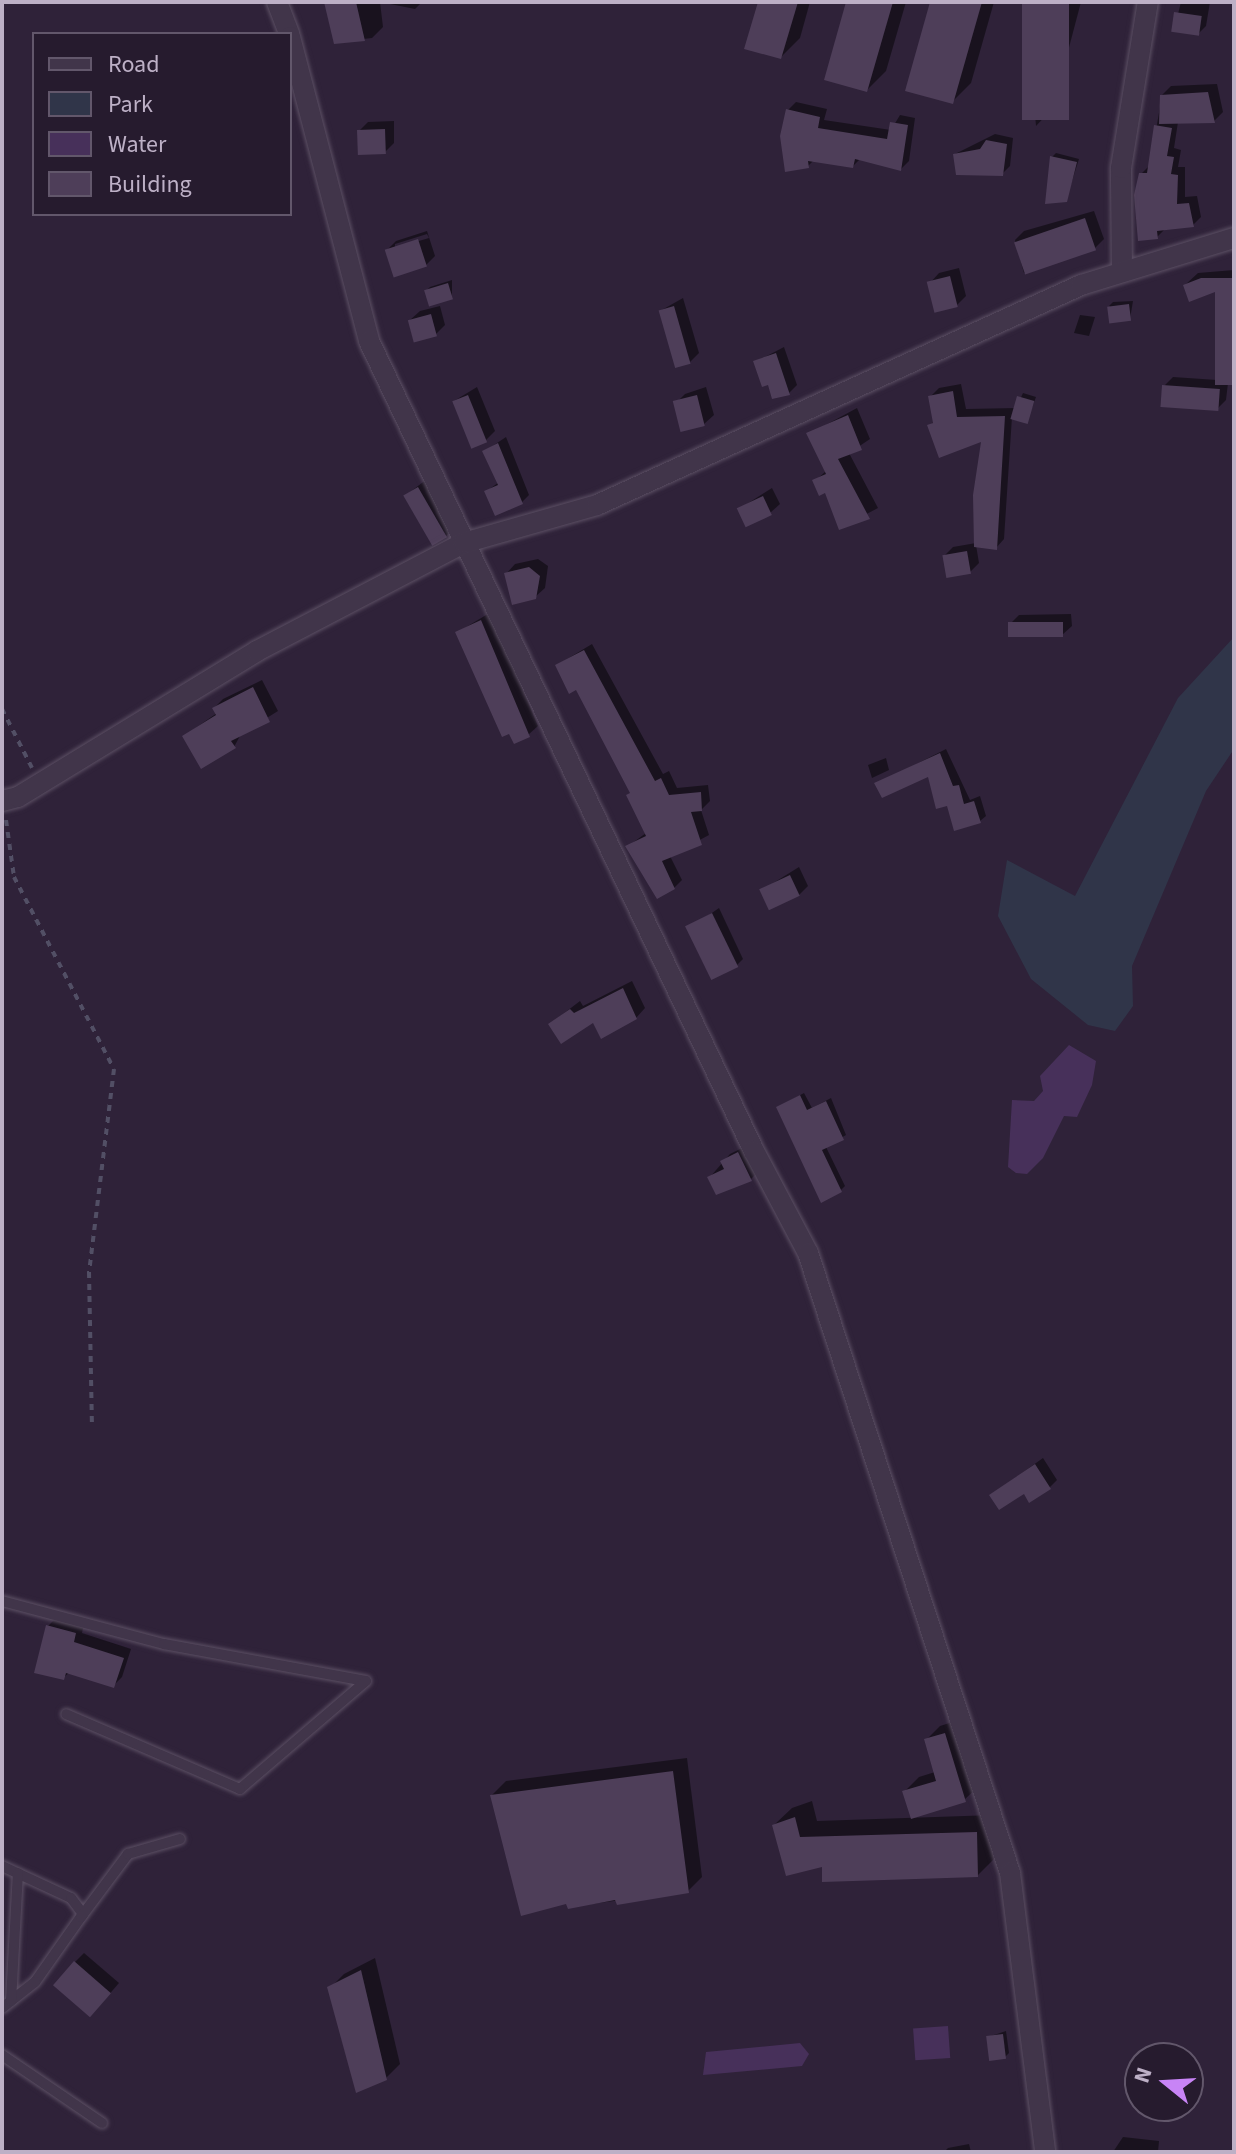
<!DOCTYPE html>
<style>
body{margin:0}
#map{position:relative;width:1236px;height:2154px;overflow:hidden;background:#2f2239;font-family:"Source Sans 3",sans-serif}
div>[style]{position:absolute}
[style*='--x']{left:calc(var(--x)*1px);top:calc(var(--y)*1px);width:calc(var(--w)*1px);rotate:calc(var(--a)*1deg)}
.green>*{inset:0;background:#303549}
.water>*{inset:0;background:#47305a;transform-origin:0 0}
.shadow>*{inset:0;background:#0007}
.building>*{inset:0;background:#4e3e59;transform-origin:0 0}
.path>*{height:4px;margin-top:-2px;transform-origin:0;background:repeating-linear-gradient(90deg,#524f65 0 6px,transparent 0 12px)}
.roads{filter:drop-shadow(0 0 2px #5c5064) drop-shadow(0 0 2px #5c5064)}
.lane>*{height:10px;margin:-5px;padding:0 5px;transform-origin:5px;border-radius:5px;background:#41354a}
.street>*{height:20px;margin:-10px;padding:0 10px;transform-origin:10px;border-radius:10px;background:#41354a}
span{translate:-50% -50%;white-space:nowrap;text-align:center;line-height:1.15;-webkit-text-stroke:8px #261b2e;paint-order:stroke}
.frame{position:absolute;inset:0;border:4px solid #bdb0c6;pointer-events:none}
.legend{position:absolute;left:32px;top:32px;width:260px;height:184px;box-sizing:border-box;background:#261b2e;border:2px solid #62576b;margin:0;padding:10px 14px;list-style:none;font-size:24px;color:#bdb0c6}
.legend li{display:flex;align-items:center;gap:16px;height:40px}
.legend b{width:40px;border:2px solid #62576b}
.north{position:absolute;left:1124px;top:2042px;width:80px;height:80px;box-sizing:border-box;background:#261b2e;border:2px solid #62576b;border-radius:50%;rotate:288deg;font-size:22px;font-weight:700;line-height:32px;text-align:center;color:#bdb0c6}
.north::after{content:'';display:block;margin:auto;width:28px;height:36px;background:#c884f6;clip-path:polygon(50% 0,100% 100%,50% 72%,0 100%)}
</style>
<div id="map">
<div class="green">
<div style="clip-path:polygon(1234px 637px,1234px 749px,1206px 791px,1132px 966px,1133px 1006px,1115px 1031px,1088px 1025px,1031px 979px,998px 916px,1007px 860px,1075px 896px,1178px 698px)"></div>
</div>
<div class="water">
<div style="clip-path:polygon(1069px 1045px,1096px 1061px,1092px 1085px,1077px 1117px,1064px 1116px,1043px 1158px,1027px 1174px,1016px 1173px,1008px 1167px,1012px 1100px,1034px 1101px,1043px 1091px,1040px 1076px)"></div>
<div style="left:948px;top:2026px;width:32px;height:35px;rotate:86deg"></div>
<div style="clip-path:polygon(800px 2043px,809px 2054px,802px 2066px,703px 2075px,706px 2052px)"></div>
</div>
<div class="shadow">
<div style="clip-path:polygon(327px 2px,422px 2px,415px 9px,380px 2px,383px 27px,372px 38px,336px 42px)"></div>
<div style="clip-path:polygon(760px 2px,810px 2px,800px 38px,781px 57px)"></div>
<div style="clip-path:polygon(848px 2px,906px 2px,886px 71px,867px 90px)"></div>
<div style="clip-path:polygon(932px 2px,994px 2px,971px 83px,952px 102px)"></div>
<div style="clip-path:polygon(1025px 2px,1081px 2px,1053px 108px,1036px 126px)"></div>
<div style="clip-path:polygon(1181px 2px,1210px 2px,1206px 26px,1198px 34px,1174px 30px)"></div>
<div style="clip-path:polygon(1217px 84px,1223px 112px,1214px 121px,1178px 122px,1174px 148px,1181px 150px,1178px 167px,1185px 167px,1185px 197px,1197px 196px,1201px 217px,1193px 225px,1166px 228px,1157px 237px,1141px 174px,1150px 165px,1162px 95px,1171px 86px)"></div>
<div style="clip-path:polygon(796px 102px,827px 109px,824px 120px,891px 130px,900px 115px,915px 118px,909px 161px,901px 169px,860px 159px,853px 166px,814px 160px,808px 166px,788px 110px)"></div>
<div style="clip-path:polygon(394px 121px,394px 143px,385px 152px,359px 131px,368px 122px)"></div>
<div style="clip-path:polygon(995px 134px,1013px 138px,1010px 166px,1002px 174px,955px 154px)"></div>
<div style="clip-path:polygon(1056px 153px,1079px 159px,1066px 200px,1052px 157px)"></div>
<div style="clip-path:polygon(1094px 211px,1104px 239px,1095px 248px,1024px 273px,1015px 240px,1024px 231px)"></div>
<div style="clip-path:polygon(evenodd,427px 231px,435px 256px,426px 265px,387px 250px,396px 241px,427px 231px,427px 234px,429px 238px,395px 248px,395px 244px,427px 234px)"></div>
<div style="clip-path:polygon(959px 268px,966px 296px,957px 305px,930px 283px,939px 273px)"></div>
<div style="clip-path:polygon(1234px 270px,1234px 383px,1228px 383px,1226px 400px,1217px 409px,1164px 386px,1173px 377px,1217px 380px,1217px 290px,1185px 285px,1198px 273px)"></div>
<div style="clip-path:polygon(452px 280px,452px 298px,426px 291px,430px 287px)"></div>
<div style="clip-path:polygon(683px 298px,699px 353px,690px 362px,660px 311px)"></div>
<div style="clip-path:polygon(1133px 301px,1130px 319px,1109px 306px,1113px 302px)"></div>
<div style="clip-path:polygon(440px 306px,445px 325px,436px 334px,410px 320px,420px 311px)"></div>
<div style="clip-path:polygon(1080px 315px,1095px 317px,1089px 336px,1074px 333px)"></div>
<div style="clip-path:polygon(784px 347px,797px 385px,789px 393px,755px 362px)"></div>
<div style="clip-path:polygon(961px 384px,966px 409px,1016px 408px,1023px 393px,1036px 397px,1027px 421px,1012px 417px,1004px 539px,996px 548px,976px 545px,979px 563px,970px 572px,944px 556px,953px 547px,976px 543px,984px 439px,930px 426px,935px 420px,931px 396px,939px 388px)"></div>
<div style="clip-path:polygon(477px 387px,495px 431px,486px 440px,454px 401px)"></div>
<div style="clip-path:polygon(706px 387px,714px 415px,704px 424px,676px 403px,685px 394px)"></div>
<div style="clip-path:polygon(857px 408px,870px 439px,849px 453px,878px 508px,840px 528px,826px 490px,815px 481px,826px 471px,809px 434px)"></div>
<div style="clip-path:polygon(506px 437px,529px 495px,522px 502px,487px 491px,499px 482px,485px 451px)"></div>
<div style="clip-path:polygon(427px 479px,455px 527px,446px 536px,405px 496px)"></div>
<div style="clip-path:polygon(772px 488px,780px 504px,770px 513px,739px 509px)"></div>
<div style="clip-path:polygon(538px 559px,548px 566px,545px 588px,535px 597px,506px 574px,515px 564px)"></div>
<div style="clip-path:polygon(491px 612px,538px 726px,528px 735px,458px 632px)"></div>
<div style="clip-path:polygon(1071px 614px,1072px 626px,1062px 635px,1010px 624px,1019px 615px)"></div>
<div style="clip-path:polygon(592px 644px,663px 774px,669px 771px,677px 788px,708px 785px,710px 801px,701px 810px,709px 835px,670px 856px,682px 880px,674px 888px,627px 847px,646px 833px,632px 792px,577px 687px,557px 665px)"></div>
<div style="clip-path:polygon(262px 680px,278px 711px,241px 734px,234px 747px,184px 736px,217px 713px,214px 708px,223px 699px)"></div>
<div style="clip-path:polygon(946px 749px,970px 800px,980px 796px,986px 816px,980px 821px,948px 804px,929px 774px,877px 784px)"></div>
<div style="clip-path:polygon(886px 758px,889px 770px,872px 778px,868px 765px)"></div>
<div style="clip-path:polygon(799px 867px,808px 886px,799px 895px,762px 890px)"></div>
<div style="clip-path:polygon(719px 908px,743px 959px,737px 965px,689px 929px)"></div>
<div style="clip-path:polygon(632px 981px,645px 1008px,636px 1018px,550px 1024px,580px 1001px,583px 1006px)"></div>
<div style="clip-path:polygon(804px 1093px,812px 1108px,831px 1098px,846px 1135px,826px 1147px,845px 1186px,841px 1190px,778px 1107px)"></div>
<div style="clip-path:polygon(746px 1146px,758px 1172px,751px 1179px,710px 1177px,730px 1154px)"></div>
<div style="clip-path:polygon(1043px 1458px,1057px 1480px,1050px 1487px,1030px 1500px,1024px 1492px,991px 1495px)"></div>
<div style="clip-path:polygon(57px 1617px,84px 1624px,82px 1633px,131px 1649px,122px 1677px,113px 1686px,70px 1672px,63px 1678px,48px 1626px)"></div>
<div style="clip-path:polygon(959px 1720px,979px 1786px,964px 1800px,905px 1791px,919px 1777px,935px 1772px,926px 1740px,940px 1726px)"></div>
<div style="clip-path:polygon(687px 1758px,702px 1877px,688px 1891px,569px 1907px,492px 1795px,506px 1781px)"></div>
<div style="clip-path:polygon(812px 1801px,817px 1821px,994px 1815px,995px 1858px,978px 1875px,823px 1865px,774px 1825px,792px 1808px)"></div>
<div style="clip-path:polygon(84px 1953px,119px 1983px,100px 2005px,75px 1962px)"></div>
<div style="clip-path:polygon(375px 1958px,400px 2064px,386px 2078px,330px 1988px,344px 1974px)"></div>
<div style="clip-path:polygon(1006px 2031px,1009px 2053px,1005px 2057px,988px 2037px)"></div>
<div style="clip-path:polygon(1123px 2137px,1159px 2141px,1158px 2152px,1113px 2152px)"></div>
<div style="clip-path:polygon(969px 2144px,971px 2152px,944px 2152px,948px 2148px)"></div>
</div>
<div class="building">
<div style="clip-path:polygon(324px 2px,356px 2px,365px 41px,334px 44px)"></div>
<div style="clip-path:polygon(758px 2px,798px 2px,781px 59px,744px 49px)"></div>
<div style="clip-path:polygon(846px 2px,893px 2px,867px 92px,824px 80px)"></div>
<div style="clip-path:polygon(930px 2px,982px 2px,953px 104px,905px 91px)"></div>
<div style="left:1022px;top:2px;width:47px;height:118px"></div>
<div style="left:1174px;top:12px;width:28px;height:20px;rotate:8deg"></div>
<div style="clip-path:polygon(1208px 92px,1215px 123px,1159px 124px,1160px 95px)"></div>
<div style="clip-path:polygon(786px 109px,820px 117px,818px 128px,887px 139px,890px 122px,908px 125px,901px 171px,855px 159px,853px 168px,808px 161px,809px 168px,785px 172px,780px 136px)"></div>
<div style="clip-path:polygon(1154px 125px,1172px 128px,1167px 156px,1174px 157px,1171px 174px,1178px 175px,1177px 204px,1189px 203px,1194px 227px,1157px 231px,1158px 239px,1138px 241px,1134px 195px,1139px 173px,1147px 173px)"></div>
<div style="left:385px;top:129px;width:25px;height:28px;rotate:88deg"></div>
<div style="clip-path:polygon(986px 140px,1007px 144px,1003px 176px,956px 175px,953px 154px,980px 149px)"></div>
<div style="clip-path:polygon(1050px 156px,1077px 162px,1067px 202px,1045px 204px)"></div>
<div style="left:1085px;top:218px;width:34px;height:75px;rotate:71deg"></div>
<div style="left:418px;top:239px;width:29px;height:35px;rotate:72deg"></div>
<div style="left:950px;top:276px;width:32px;height:24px;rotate:76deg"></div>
<div style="clip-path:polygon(1201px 278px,1234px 278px,1234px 385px,1215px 385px,1215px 292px,1189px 302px,1183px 285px)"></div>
<div style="left:448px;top:283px;width:17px;height:25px;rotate:73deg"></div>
<div style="left:1129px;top:304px;width:17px;height:22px;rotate:83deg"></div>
<div style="left:674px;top:306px;width:60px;height:16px;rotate:74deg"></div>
<div style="left:431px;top:314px;width:23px;height:24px;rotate:75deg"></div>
<div style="clip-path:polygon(776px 353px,790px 395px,772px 399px,768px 385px,762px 387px,753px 361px)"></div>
<div style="left:1162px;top:385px;width:58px;height:22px;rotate:4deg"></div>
<div style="clip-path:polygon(953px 391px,957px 417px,1005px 416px,997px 550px,974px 547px,973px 495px,981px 442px,939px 458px,927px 425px,933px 423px,928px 396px)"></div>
<div style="left:468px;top:395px;width:51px;height:17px;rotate:68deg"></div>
<div style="left:697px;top:395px;width:32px;height:25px;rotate:76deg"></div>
<div style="left:1017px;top:396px;width:18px;height:24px;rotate:16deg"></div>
<div style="clip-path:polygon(848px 415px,862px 450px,838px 459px,870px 519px,839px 530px,825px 493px,819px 496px,812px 480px,826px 474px,806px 433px)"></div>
<div style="clip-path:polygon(498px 443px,523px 504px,495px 516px,484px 491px,498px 485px,482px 451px)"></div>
<div style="left:418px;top:487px;width:58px;height:17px;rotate:60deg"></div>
<div style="left:763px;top:496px;width:21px;height:29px;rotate:65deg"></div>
<div style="left:967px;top:551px;width:23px;height:25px;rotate:80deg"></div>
<div style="clip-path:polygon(529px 567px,540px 576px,536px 599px,512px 605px,504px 573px)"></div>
<div style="clip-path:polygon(481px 620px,530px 737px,514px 744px,509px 734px,502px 737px,455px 632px)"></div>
<div style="left:1063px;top:622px;width:15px;height:55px;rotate:90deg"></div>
<div style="clip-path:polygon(584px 650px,655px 781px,661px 778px,669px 795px,701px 792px,702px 811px,691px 812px,702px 845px,662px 861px,675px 889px,657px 899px,625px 846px,646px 836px,626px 795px,630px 793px,576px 690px,569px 694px,555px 665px)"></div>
<div style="clip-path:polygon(253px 687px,270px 722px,231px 741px,236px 748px,201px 769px,182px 736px,216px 715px,212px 708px)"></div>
<div style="clip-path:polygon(940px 753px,953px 786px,959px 785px,964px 804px,974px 801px,981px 823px,954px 831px,947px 806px,936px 809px,928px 777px,882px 798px,874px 783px)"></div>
<div style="left:790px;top:875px;width:23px;height:34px;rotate:65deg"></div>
<div style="left:712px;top:913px;width:60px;height:30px;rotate:64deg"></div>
<div style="clip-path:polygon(623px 988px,637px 1019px,601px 1039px,593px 1023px,561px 1044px,548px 1024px,570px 1009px,574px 1013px)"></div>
<div style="clip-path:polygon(800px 1095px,807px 1110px,826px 1101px,844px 1140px,822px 1150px,842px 1192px,821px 1203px,776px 1107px)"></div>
<div style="clip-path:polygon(738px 1152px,752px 1181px,716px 1195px,707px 1177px,724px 1169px,720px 1161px)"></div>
<div style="clip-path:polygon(1035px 1464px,1051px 1489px,1029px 1503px,1024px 1494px,999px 1510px,989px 1495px)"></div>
<div style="clip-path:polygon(46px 1625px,76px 1633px,74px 1642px,124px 1658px,114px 1688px,66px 1673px,64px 1680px,34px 1673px)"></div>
<div style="clip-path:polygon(945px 1733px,966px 1802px,911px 1819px,902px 1791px,936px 1781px,924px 1739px)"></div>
<div style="clip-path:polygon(673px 1771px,689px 1893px,617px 1905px,615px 1900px,568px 1909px,566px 1904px,521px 1916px,490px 1795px)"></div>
<div style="clip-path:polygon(795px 1817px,800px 1837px,977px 1832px,978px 1877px,822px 1882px,822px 1867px,786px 1876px,772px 1825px)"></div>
<div style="left:74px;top:1961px;width:49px;height:32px;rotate:41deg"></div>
<div style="clip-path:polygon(361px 1970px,387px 2080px,356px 2093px,327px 1987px)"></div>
<div style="left:1003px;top:2034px;width:25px;height:17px;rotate:83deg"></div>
</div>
<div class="path">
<div style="--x:2;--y:709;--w:66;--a:63"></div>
<div style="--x:6;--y:820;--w:58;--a:82"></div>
<div style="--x:14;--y:877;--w:216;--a:62.5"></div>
<div style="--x:114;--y:1069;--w:205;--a:97"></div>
<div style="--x:89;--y:1272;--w:151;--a:88.9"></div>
</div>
<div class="roads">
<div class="lane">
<div style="--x:2;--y:1601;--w:168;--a:14.9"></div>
<div style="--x:164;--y:1644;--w:205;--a:10.4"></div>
<div style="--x:366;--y:1681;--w:166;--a:139.4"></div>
<div style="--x:240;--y:1789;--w:189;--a:-156.7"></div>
<div style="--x:2;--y:1866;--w:76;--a:24.9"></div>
<div style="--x:71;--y:1898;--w:20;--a:53"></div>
<div style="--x:83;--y:1914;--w:83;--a:125.2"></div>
<div style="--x:35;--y:1982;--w:42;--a:141.8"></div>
<div style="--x:81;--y:1917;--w:79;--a:-53.3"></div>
<div style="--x:128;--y:1854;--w:54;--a:-16.1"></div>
<div style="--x:11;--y:2001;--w:128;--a:-86.9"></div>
<div style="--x:2;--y:2055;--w:121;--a:34.2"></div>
</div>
<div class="street">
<div style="--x:277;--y:2;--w:34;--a:69"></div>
<div style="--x:290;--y:37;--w:314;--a:75.4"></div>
<div style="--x:369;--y:341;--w:897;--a:64.58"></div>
<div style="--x:754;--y:1151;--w:115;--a:62.1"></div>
<div style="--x:808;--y:1253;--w:652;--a:71.95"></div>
<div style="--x:1010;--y:1873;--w:281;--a:82.8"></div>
<div style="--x:1122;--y:272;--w:104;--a:-90.6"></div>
<div style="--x:1121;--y:168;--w:168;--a:-80.8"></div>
<div style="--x:2;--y:801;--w:16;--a:-14"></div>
<div style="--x:18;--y:797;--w:280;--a:-31.4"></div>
<div style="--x:257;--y:651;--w:233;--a:-27.6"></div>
<div style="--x:464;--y:543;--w:138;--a:-15.9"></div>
<div style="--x:597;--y:505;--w:532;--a:-24.44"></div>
<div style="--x:1081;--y:285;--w:160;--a:-17.1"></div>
</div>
</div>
<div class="frame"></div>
<ul class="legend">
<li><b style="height:10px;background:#41354a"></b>Road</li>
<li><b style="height:22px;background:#303549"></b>Park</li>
<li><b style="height:22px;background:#47305a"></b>Water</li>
<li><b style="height:22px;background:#4e3e59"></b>Building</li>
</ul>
<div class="north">N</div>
</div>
